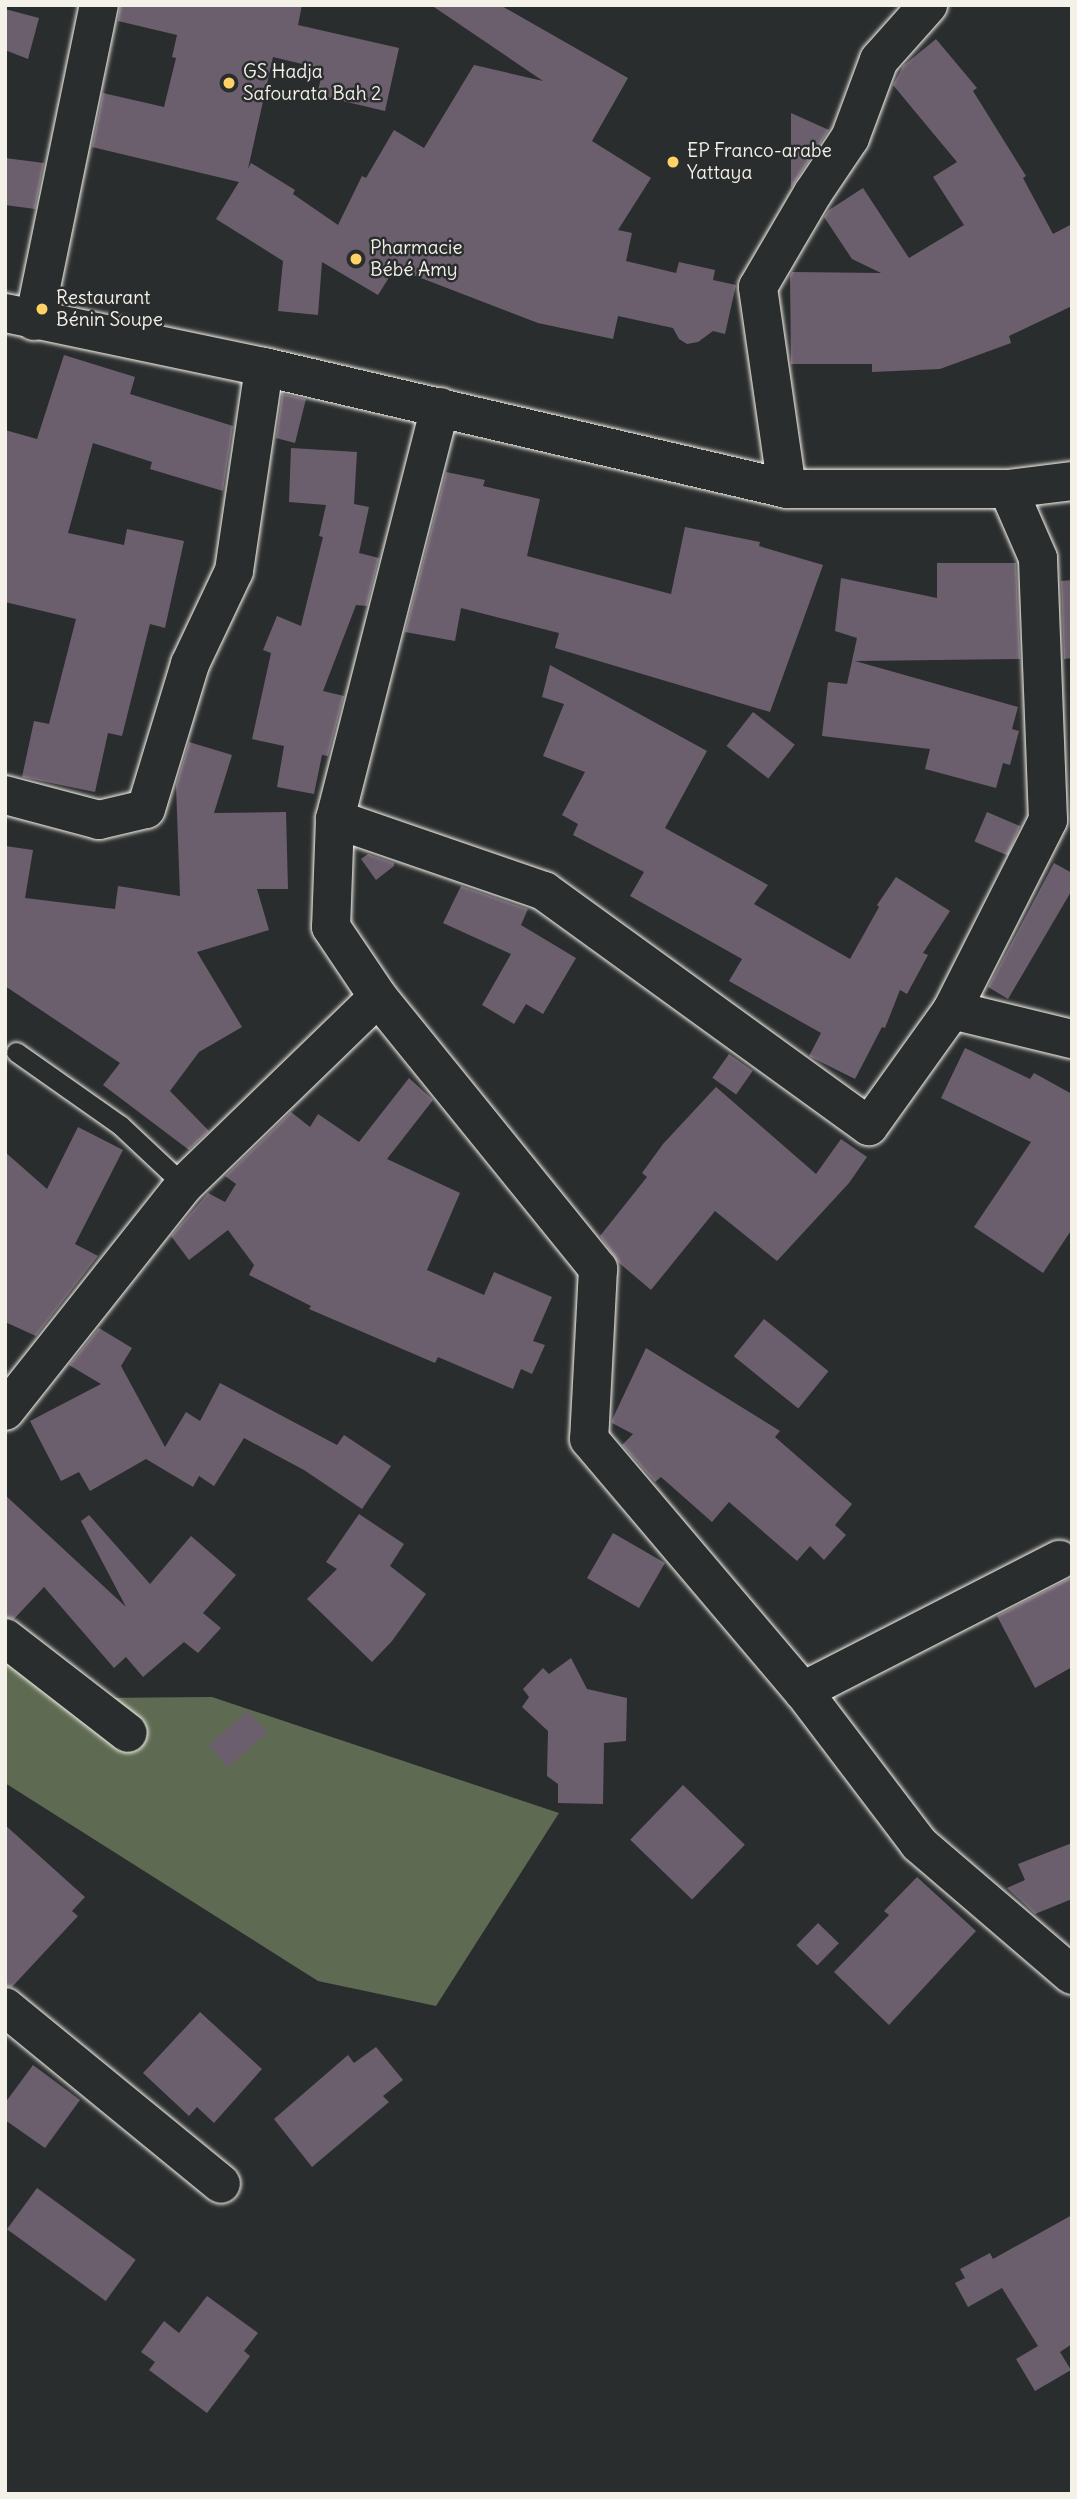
<!DOCTYPE html>
<meta charset="utf-8">
<style>
body{margin:0}
#map{position:relative;width:1077px;height:2499px;overflow:hidden;background:#2a2d2e;font-family:Delius,sans-serif}
div>[style]{position:absolute}
[style*='--x']{left:calc(var(--x)*1px);top:calc(var(--y)*1px);width:calc(var(--w)*1px);rotate:calc(var(--a)*1deg)}
.green>*{inset:0;background:#5e6b52}
.building>*{inset:0;background:#6c5f6d;transform-origin:0 0}
.roads{filter:drop-shadow(0 0 2px #f4f1e8) drop-shadow(0 0 2px #f4f1e8)}
.service>*{height:19px;margin:-9.5px;padding:0 9.5px;transform-origin:9.5px;border-radius:9.5px;background:#2a2d2e}
.minor>*{height:38px;margin:-19px;padding:0 19px;transform-origin:19px;border-radius:19px;background:#2a2d2e}
.primary>*{height:38px;margin:-19px;padding:0 19px;transform-origin:19px;border-radius:19px;background:#2a2d2e}
.dots>*{width:19px;height:19px;translate:-50% -50%;box-sizing:border-box;border:4px solid #2a2d2e;border-radius:50%}
span{translate:-50% -50%;white-space:nowrap;text-align:center;line-height:1.15;-webkit-text-stroke:5px #2a2d2e;paint-order:stroke}
.poi-label{font-size:19px;color:#f4f1e8}
.left{translate:0 -50%;text-align:left}
.frame{position:absolute;inset:0;border:7px solid #f4f1e8;pointer-events:none}
</style>
<div id="map">
<div class="green">
<div style="clip-path:polygon(5px 1638px,93px 1698px,212px 1697px,559px 1813px,436px 2006px,318px 1981px,5px 1783px)"></div>
</div>
<div class="building">
<div style="clip-path:polygon(120px 5px,302px 5px,298px 25px,399px 48px,385px 111px,317px 95px,323px 69px,273px 57px,248px 169px,251px 163px,295px 190px,293px 194px,338px 225px,362px 176px,366px 178px,394px 130px,424px 148px,474px 65px,543px 81px,431px 5px,500px 5px,628px 78px,592px 141px,651px 178px,618px 230px,632px 233px,626px 261px,676px 273px,679px 262px,715px 270px,713px 280px,736px 285px,725px 334px,713px 331px,698px 342px,687px 344px,679px 339px,673px 328px,618px 316px,613px 339px,538px 323px,395px 268px,378px 295px,322px 262px,318px 315px,278px 311px,283px 261px,216px 219px,239px 182px,92px 147px,103px 93px,164px 107px,176px 58px,172px 57px,177px 35px,118px 21px)"></div>
<div style="clip-path:polygon(5px 9px,39px 18px,28px 59px,5px 50px)"></div>
<div style="clip-path:polygon(936px 39px,977px 88px,973px 91px,1026px 176px,1023px 178px,1053px 234px,1072px 224px,1072px 306px,1009px 336px,1011px 343px,940px 369px,872px 372px,872px 364px,791px 364px,790px 276px,792px 272px,881px 273px,852px 259px,824px 217px,829px 210px,863px 188px,909px 258px,964px 225px,933px 177px,957px 162px,893px 85px,903px 66px)"></div>
<div style="clip-path:polygon(791px 113px,829px 130px,791px 188px)"></div>
<div style="clip-path:polygon(5px 158px,44px 163px,35px 209px,5px 205px)"></div>
<div style="clip-path:polygon(64px 355px,135px 377px,130px 394px,233px 426px,223px 491px,150px 469px,152px 462px,93px 443px,68px 533px,124px 545px,127px 529px,184px 541px,165px 628px,150px 624px,122px 736px,108px 733px,95px 792px,22px 777px,34px 721px,49px 724px,76px 619px,5px 602px,5px 430px,37px 439px)"></div>
<div style="clip-path:polygon(282px 394px,306px 399px,295px 443px,276px 438px)"></div>
<div style="clip-path:polygon(291px 448px,357px 452px,354px 504px,369px 507px,359px 553px,379px 558px,367px 606px,356px 605px,323px 691px,344px 696px,328px 756px,322px 755px,314px 794px,277px 787px,284px 746px,252px 739px,271px 653px,263px 650px,277px 616px,301px 626px,323px 537px,319px 536px,326px 505px,289px 502px)"></div>
<div style="clip-path:polygon(446px 472px,485px 480px,483px 486px,540px 499px,527px 556px,671px 594px,685px 527px,760px 542px,759px 546px,823px 565px,770px 712px,555px 648px,559px 633px,461px 608px,455px 641px,405px 632px)"></div>
<div style="clip-path:polygon(937px 563px,1016px 563px,1020px 659px,855px 661px,1018px 707px,1012px 729px,1019px 731px,1010px 765px,1003px 763px,996px 788px,925px 769px,930px 749px,822px 736px,828px 682px,847px 684px,857px 638px,835px 631px,841px 578px,937px 598px)"></div>
<div style="clip-path:polygon(1072px 580px,1072px 658px,1064px 659px,1061px 581px)"></div>
<div style="clip-path:polygon(550px 665px,707px 751px,665px 828px,768px 885px,754px 904px,850px 959px,879px 907px,877px 905px,896px 877px,950px 911px,923px 953px,928px 955px,907px 994px,900px 990px,885px 1028px,882px 1027px,855px 1079px,809px 1056px,821px 1033px,729px 981px,742px 959px,630px 896px,644px 872px,573px 835px,578px 824px,562px 815px,585px 772px,543px 756px,564px 704px,542px 697px)"></div>
<div style="left:753px;top:712px;width:53px;height:43px;rotate:38deg"></div>
<div style="clip-path:polygon(189px 742px,232px 755px,214px 813px,286px 812px,288px 889px,257px 889px,269px 930px,197px 952px,242px 1027px,199px 1052px,170px 1091px,209px 1131px,189px 1150px,103px 1085px,120px 1063px,5px 986px,5px 846px,33px 850px,25px 898px,115px 909px,118px 886px,180px 896px,176px 785px)"></div>
<div style="left:987px;top:812px;width:36px;height:32px;rotate:23deg"></div>
<div style="clip-path:polygon(368px 854px,394px 863px,394px 866px,376px 880px,361px 859px)"></div>
<div style="clip-path:polygon(1054px 863px,1072px 873px,1072px 890px,1008px 999px,988px 987px)"></div>
<div style="clip-path:polygon(461px 886px,528px 909px,521px 925px,576px 958px,543px 1014px,526px 1004px,514px 1024px,482px 1005px,511px 954px,443px 923px)"></div>
<div style="clip-path:polygon(965px 1048px,1030px 1079px,1034px 1073px,1072px 1094px,1072px 1229px,1043px 1273px,974px 1227px,1031px 1142px,941px 1098px)"></div>
<div style="left:729px;top:1054px;width:29px;height:29px;rotate:35deg"></div>
<div style="clip-path:polygon(409px 1078px,433px 1100px,387px 1159px,460px 1193px,427px 1270px,484px 1295px,494px 1272px,552px 1297px,533px 1341px,545px 1345px,532px 1374px,521px 1369px,513px 1389px,438px 1357px,435px 1363px,309px 1309px,311px 1306px,249px 1275px,254px 1265px,228px 1230px,189px 1260px,171px 1236px,208px 1193px,225px 1202px,236px 1184px,225px 1176px,291px 1112px,310px 1127px,318px 1114px,359px 1142px)"></div>
<div style="clip-path:polygon(716px 1087px,816px 1174px,841px 1139px,867px 1157px,849px 1183px,777px 1261px,715px 1211px,651px 1290px,618px 1262px,600px 1236px,647px 1177px,642px 1173px,663px 1144px)"></div>
<div style="clip-path:polygon(78px 1127px,123px 1150px,75px 1244px,98px 1256px,36px 1336px,5px 1322px,5px 1152px,47px 1189px)"></div>
<div style="left:764px;top:1319px;width:83px;height:48px;rotate:39deg"></div>
<div style="clip-path:polygon(99px 1328px,132px 1348px,121px 1366px,165px 1447px,186px 1412px,200px 1421px,220px 1383px,337px 1445px,344px 1435px,391px 1466px,362px 1509px,304px 1470px,244px 1438px,214px 1486px,199px 1476px,193px 1487px,146px 1459px,90px 1491px,79px 1472px,61px 1481px,30px 1421px,101px 1384px,69px 1365px)"></div>
<div style="clip-path:polygon(646px 1348px,780px 1431px,775px 1437px,852px 1504px,835px 1525px,846px 1535px,824px 1560px,810px 1546px,797px 1561px,729px 1502px,712px 1522px,661px 1477px,655px 1482px,622px 1445px,633px 1434px,612px 1423px,612px 1420px)"></div>
<div style="clip-path:polygon(5px 1495px,126px 1607px,81px 1521px,89px 1515px,150px 1584px,191px 1536px,236px 1575px,203px 1613px,221px 1628px,198px 1653px,184px 1642px,143px 1677px,126px 1657px,114px 1668px,44px 1587px,14px 1619px,5px 1617px)"></div>
<div style="clip-path:polygon(359px 1514px,404px 1544px,390px 1566px,426px 1594px,392px 1641px,372px 1662px,307px 1599px,337px 1569px,326px 1562px)"></div>
<div style="left:613px;top:1533px;width:60px;height:52px;rotate:30deg"></div>
<div style="clip-path:polygon(1072px 1577px,1072px 1667px,1035px 1688px,997px 1616px)"></div>
<div style="clip-path:polygon(571px 1658px,587px 1689px,627px 1698px,626px 1741px,604px 1743px,603px 1804px,558px 1803px,558px 1784px,547px 1776px,548px 1731px,522px 1707px,529px 1697px,523px 1689px,543px 1668px,549px 1674px)"></div>
<div style="left:248px;top:1711px;width:29px;height:52px;rotate:49deg"></div>
<div style="left:683px;top:1785px;width:86px;height:76px;rotate:44deg"></div>
<div style="clip-path:polygon(5px 1825px,85px 1897px,72px 1911px,78px 1916px,12px 1987px,5px 1986px)"></div>
<div style="clip-path:polygon(1072px 1843px,1072px 1899px,1035px 1914px,1007px 1888px,1025px 1880px,1018px 1864px)"></div>
<div style="clip-path:polygon(917px 1877px,976px 1931px,889px 2025px,834px 1972px,889px 1915px,884px 1911px)"></div>
<div style="left:818px;top:1923px;width:29px;height:31px;rotate:44deg"></div>
<div style="clip-path:polygon(200px 2012px,262px 2069px,214px 2123px,197px 2107px,189px 2116px,143px 2073px)"></div>
<div style="clip-path:polygon(376px 2047px,403px 2080px,383px 2096px,389px 2102px,312px 2167px,274px 2119px,348px 2055px,354px 2063px)"></div>
<div style="clip-path:polygon(33px 2065px,80px 2100px,45px 2148px,5px 2120px,5px 2103px)"></div>
<div style="left:37px;top:2188px;width:122px;height:51px;rotate:36deg"></div>
<div style="clip-path:polygon(1072px 2215px,1072px 2344px,1060px 2352px,1071px 2370px,1035px 2391px,1016px 2359px,1038px 2346px,1002px 2288px,968px 2307px,955px 2283px,965px 2278px,960px 2269px,990px 2253px,993px 2259px)"></div>
<div style="clip-path:polygon(207px 2296px,258px 2333px,244px 2351px,250px 2356px,207px 2413px,149px 2370px,155px 2362px,141px 2352px,164px 2321px,179px 2333px)"></div>
</div>
<div class="roads">
<div class="service">
<div style="--x:16;--y:1052;--w:127;--a:35.1"></div>
<div style="--x:120;--y:1125;--w:88;--a:43.2"></div>
</div>
<div class="minor">
<div style="--x:34;--y:321;--w:323;--a:-78.4"></div>
<div style="--x:440;--y:407;--w:425;--a:104.3"></div>
<div style="--x:335;--y:819;--w:108;--a:92.1"></div>
<div style="--x:331;--y:927;--w:84;--a:56.1"></div>
<div style="--x:378;--y:997;--w:350;--a:51"></div>
<div style="--x:598;--y:1269;--w:170;--a:93"></div>
<div style="--x:589;--y:1439;--w:331;--a:49.7"></div>
<div style="--x:803;--y:1691;--w:192;--a:52.8"></div>
<div style="--x:919;--y:1844;--w:201;--a:40.6"></div>
<div style="--x:787;--y:489;--w:204;--a:-98.2"></div>
<div style="--x:758;--y:287;--w:109;--a:-59.7"></div>
<div style="--x:813;--y:193;--w:66;--a:-56.1"></div>
<div style="--x:850;--y:138;--w:83;--a:-69.6"></div>
<div style="--x:879;--y:60;--w:74;--a:-48.3"></div>
<div style="--x:5;--y:795;--w:97;--a:14.9"></div>
<div style="--x:99;--y:820;--w:48;--a:-13.2"></div>
<div style="--x:146;--y:809;--w:152;--a:-73.1"></div>
<div style="--x:190;--y:664;--w:103;--a:-64.7"></div>
<div style="--x:234;--y:571;--w:206;--a:-81.6"></div>
<div style="--x:335;--y:819;--w:221;--a:19"></div>
<div style="--x:544;--y:891;--w:401;--a:35.9"></div>
<div style="--x:869;--y:1126;--w:143;--a:-54.4"></div>
<div style="--x:952;--y:1010;--w:213;--a:-63.2"></div>
<div style="--x:1048;--y:820;--w:262;--a:-92.2"></div>
<div style="--x:1038;--y:558;--w:75;--a:-113.5"></div>
<div style="--x:952;--y:1010;--w:123;--a:13.6"></div>
<div style="--x:5;--y:1411;--w:288;--a:-51.6"></div>
<div style="--x:184;--y:1185;--w:270;--a:-44.1"></div>
<div style="--x:5;--y:1638;--w:155;--a:37.7"></div>
<div style="--x:803;--y:1691;--w:288;--a:-27.1"></div>
<div style="--x:5;--y:2007;--w:279;--a:39.3"></div>
</div>
<div class="primary">
<div style="--x:5;--y:313;--w:265;--a:11.8"></div>
<div style="--x:264;--y:367;--w:537;--a:13.13"></div>
<div style="--x:787;--y:489;--w:221;--a:0"></div>
<div style="--x:1008;--y:489;--w:64;--a:-7.1"></div>
</div>
</div>
<div class="dots">
<div style="left:229px;top:83px;background:#ffd166"></div>
<div style="left:673px;top:162px;background:#ffd166"></div>
<div style="left:356px;top:259px;background:#ffd166"></div>
<div style="left:42px;top:309px;background:#ffd166"></div>
</div>
<div class="poi-label">
<span class="left" style="left:243px;top:83px">GS Hadja<br>Safourata Bah 2</span>
<span class="left" style="left:687px;top:162px">EP Franco-arabe<br>Yattaya</span>
<span class="left" style="left:370px;top:259px">Pharmacie<br>Bébé Amy</span>
<span class="left" style="left:56px;top:309px">Restaurant<br>Bénin Soupe</span>
</div>
<div class="frame"></div>
</div>
